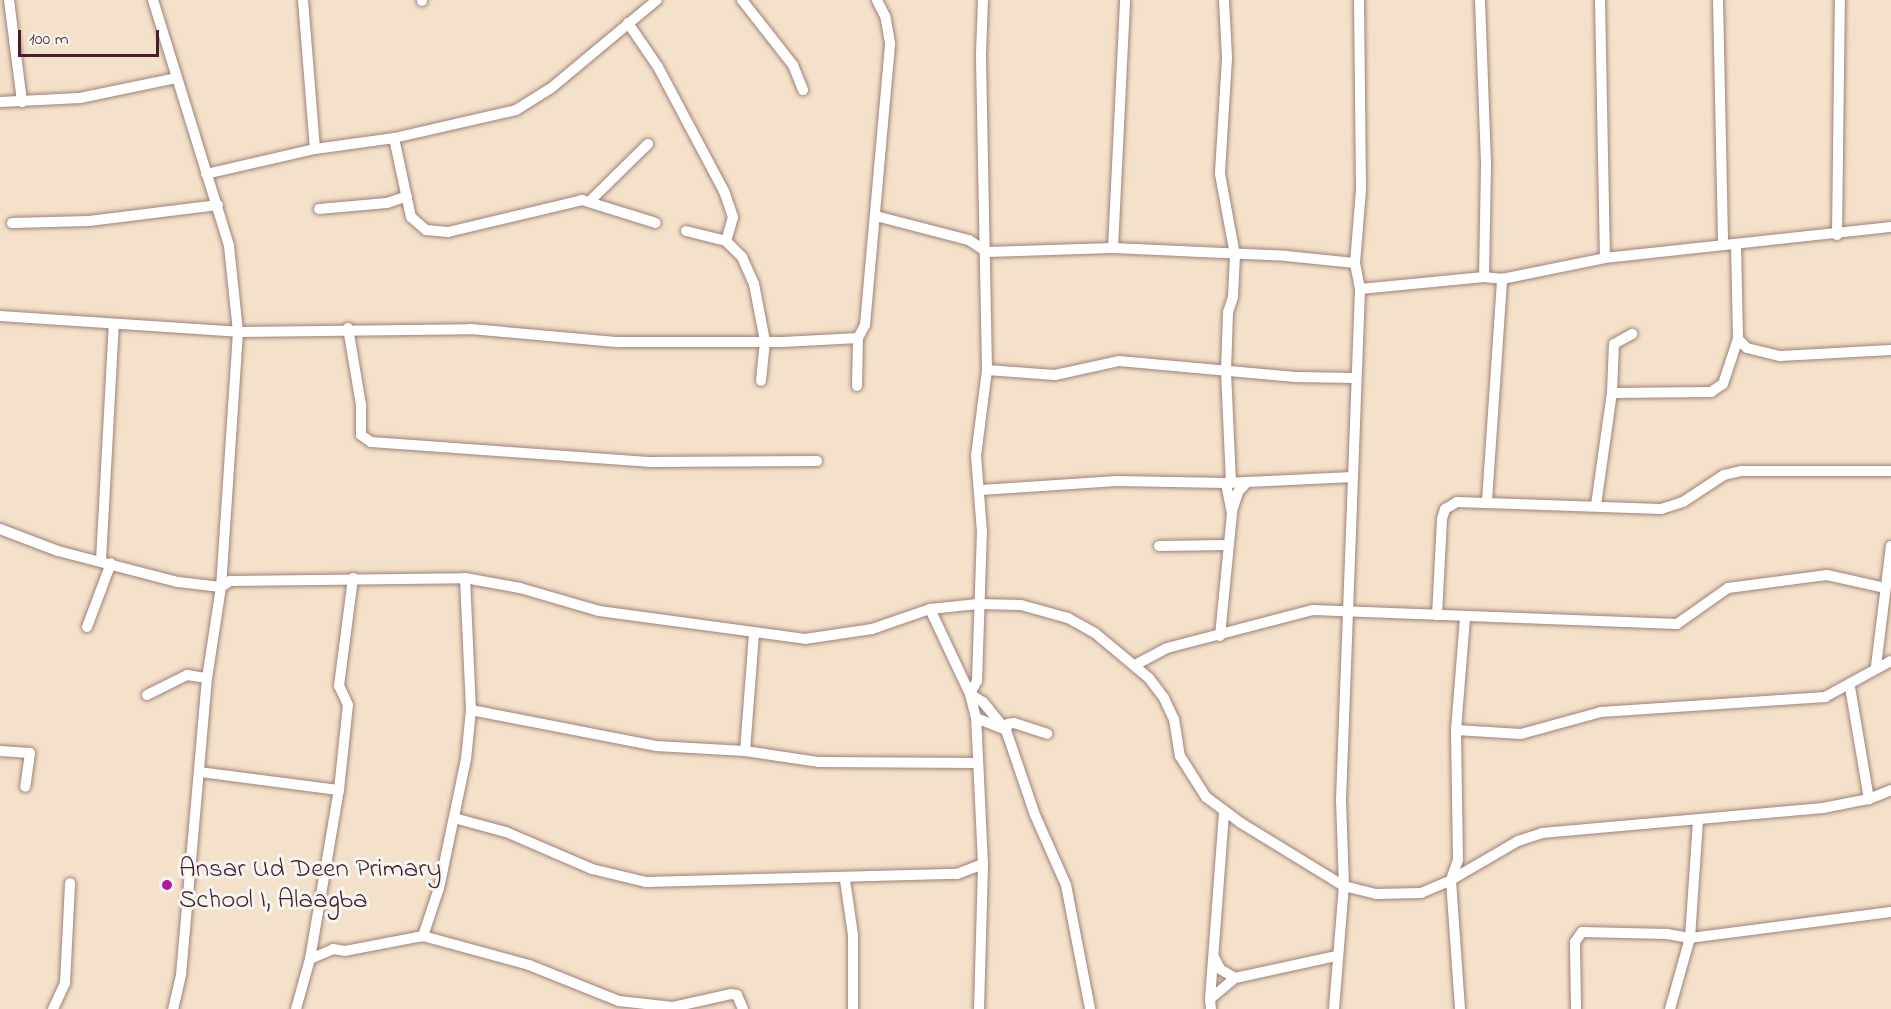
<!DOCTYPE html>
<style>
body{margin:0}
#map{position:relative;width:1891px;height:1009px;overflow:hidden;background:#f4e1c9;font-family:"Indie Flower",sans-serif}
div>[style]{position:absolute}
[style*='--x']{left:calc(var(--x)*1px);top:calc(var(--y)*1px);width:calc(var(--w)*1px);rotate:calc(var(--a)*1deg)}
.roads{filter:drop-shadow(0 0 2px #9f807a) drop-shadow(0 0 2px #9f807a)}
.minor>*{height:10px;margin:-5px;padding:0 5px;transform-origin:5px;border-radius:5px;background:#fff}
.dots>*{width:16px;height:16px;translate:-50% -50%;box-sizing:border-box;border:3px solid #f6f6f2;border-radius:50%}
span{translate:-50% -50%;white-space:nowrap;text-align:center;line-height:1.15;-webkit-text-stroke:6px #f6f6f2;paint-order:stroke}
.poi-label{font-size:27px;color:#4a1f2b}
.left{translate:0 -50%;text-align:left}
.scale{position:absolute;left:18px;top:30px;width:141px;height:27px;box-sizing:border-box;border:3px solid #4a1f2b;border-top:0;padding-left:8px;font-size:18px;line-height:21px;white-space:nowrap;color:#4a1f2b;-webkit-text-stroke:4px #f6f6f2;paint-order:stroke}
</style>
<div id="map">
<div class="roads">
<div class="minor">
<div style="--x:9;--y:0;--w:103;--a:82.7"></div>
<div style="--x:153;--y:0;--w:257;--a:72.8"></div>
<div style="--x:229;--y:246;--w:86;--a:84"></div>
<div style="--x:238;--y:332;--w:256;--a:93.8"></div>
<div style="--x:221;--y:587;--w:92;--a:98.7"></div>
<div style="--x:207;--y:678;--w:298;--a:95"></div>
<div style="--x:181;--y:975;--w:35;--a:103"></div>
<div style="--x:303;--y:0;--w:149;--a:85.4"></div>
<div style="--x:422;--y:0;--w:1;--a:90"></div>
<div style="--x:742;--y:0;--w:83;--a:51.9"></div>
<div style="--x:793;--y:65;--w:27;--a:68"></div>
<div style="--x:1224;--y:0;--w:58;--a:87"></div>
<div style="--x:1227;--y:58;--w:116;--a:93.5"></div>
<div style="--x:1220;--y:174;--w:82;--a:79.5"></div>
<div style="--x:1235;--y:255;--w:42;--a:92.7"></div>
<div style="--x:1233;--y:297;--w:16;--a:108"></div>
<div style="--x:1228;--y:312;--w:60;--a:91.9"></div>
<div style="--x:1226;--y:372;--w:111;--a:87.4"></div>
<div style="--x:1480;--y:0;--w:165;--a:87.9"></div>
<div style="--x:1486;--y:165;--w:112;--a:91"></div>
<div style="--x:1600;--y:0;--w:258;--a:88.9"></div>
<div style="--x:1718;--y:0;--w:245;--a:88.8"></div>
<div style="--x:628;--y:23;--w:53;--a:55.7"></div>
<div style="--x:658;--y:67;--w:140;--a:62"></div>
<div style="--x:724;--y:191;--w:28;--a:71"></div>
<div style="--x:733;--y:217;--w:25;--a:106"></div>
<div style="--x:0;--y:102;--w:80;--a:-2.9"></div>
<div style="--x:80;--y:98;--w:99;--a:-11.7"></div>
<div style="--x:394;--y:138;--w:81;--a:77.9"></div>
<div style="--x:411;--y:217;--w:20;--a:41"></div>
<div style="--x:426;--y:230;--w:22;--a:5"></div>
<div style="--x:448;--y:232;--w:138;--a:-13.4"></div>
<div style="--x:582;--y:200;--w:77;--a:17.3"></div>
<div style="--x:206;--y:174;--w:112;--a:-12.9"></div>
<div style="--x:315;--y:149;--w:80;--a:-7.9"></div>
<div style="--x:394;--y:138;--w:125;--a:-12.9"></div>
<div style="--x:516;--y:110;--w:40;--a:-32"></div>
<div style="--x:550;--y:89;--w:139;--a:-39.8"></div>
<div style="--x:591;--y:200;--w:80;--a:-44.5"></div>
<div style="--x:319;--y:209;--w:68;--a:-5"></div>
<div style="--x:387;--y:203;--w:21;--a:-19"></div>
<div style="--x:876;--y:216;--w:96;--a:14.5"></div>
<div style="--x:969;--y:240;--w:22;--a:34"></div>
<div style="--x:987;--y:252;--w:126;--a:-1.8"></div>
<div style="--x:1113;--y:248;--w:173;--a:2.6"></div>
<div style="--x:1286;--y:256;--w:69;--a:5.8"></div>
<div style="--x:12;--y:223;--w:77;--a:-1.5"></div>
<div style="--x:89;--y:221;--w:130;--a:-7.1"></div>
<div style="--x:686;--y:231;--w:41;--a:14"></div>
<div style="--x:726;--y:241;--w:23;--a:45"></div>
<div style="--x:742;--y:257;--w:30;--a:66"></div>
<div style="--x:754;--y:284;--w:58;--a:79.1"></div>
<div style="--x:765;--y:341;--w:40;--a:95.7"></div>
<div style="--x:1837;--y:235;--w:235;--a:-89.3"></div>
<div style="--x:1113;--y:248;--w:248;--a:-87.2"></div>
<div style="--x:1360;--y:289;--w:125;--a:-5.5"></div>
<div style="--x:1484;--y:277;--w:18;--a:6"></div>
<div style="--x:1502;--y:279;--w:105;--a:-11.5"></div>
<div style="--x:1605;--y:258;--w:288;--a:-6.2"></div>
<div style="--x:0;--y:316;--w:239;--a:3.8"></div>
<div style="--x:238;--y:332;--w:233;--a:-0.7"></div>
<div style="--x:471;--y:329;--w:148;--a:5.1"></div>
<div style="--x:618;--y:342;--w:165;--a:0"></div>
<div style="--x:783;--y:342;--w:75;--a:-3.1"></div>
<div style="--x:858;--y:338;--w:15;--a:-62"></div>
<div style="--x:865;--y:325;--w:283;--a:-84.9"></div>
<div style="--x:890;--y:43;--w:27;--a:-100"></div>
<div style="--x:885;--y:16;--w:18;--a:-117"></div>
<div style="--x:348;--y:328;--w:78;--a:80.4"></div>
<div style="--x:361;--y:405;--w:30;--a:90"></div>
<div style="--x:361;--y:435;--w:12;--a:35"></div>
<div style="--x:371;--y:442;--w:278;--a:4.1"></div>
<div style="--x:648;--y:462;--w:169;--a:-0.3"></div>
<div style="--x:1738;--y:339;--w:13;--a:45"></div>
<div style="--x:1747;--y:348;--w:34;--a:14"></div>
<div style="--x:1780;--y:356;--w:111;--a:-3.1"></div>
<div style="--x:987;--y:370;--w:68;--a:4.2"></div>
<div style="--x:1055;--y:375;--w:66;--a:-12.3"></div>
<div style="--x:1119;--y:361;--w:177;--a:5.2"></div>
<div style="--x:1295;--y:377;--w:60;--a:1"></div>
<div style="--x:857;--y:386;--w:48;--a:-88.8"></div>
<div style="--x:1612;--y:393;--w:99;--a:-0.6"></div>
<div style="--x:1711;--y:392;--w:14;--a:-34"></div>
<div style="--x:1723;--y:384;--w:47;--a:-71.6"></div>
<div style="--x:1738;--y:339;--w:93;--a:-91.2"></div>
<div style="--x:981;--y:490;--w:136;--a:-3.8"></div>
<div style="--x:1117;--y:481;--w:109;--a:1.1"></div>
<div style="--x:1226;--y:483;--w:127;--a:-2.7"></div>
<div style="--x:1487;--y:501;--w:223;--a:-86.1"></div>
<div style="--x:1596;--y:505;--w:113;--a:-81.9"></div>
<div style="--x:1612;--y:393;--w:49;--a:-87.7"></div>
<div style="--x:1614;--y:344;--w:21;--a:-29"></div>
<div style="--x:1232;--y:511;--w:20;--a:-72"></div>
<div style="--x:1238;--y:492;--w:12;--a:-48"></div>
<div style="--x:0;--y:529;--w:62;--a:20.8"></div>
<div style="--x:58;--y:551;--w:124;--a:14.5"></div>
<div style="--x:178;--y:582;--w:43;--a:6.6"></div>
<div style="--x:221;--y:587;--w:11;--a:-34"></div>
<div style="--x:230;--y:581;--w:235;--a:-0.7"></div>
<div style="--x:465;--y:578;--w:56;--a:10.3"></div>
<div style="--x:520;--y:588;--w:82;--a:16.2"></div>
<div style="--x:599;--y:611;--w:208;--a:7.7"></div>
<div style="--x:805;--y:639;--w:68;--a:-8.5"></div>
<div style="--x:872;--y:629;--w:61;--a:-19"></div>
<div style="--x:930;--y:609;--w:48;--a:-5.9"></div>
<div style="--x:978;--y:604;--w:43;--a:1.3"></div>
<div style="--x:1021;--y:605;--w:49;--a:15.5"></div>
<div style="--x:1068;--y:618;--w:31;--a:29"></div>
<div style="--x:1095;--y:633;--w:70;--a:39.8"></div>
<div style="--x:1149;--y:678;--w:25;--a:53"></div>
<div style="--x:1164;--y:698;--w:23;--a:65"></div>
<div style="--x:1174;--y:719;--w:37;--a:81"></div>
<div style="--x:1180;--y:756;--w:49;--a:57.6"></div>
<div style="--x:1206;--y:797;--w:44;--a:36.6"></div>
<div style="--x:1241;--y:823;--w:121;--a:31.5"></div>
<div style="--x:1344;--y:886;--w:33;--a:14"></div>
<div style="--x:1376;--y:894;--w:45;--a:-1.3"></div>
<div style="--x:1421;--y:893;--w:33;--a:-23"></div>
<div style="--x:1451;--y:880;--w:78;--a:-30.2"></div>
<div style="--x:1518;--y:841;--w:25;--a:-18"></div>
<div style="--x:1542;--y:833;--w:282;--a:-5.1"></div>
<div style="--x:1823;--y:808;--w:47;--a:-11.1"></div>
<div style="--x:1869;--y:799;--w:24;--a:-22"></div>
<div style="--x:1159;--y:546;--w:68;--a:-0.8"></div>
<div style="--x:101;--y:561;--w:237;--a:-86.9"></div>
<div style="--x:465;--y:578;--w:132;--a:87.4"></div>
<div style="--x:471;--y:710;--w:49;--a:95.8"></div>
<div style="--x:466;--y:759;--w:132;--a:101.8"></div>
<div style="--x:439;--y:888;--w:51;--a:108.4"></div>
<div style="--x:423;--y:936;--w:110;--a:15.3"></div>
<div style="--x:529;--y:965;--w:97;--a:21.8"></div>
<div style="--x:619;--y:1001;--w:54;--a:6.3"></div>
<div style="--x:673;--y:1007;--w:59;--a:-12.6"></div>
<div style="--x:731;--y:994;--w:6;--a:9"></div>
<div style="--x:737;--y:995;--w:15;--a:67"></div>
<div style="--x:930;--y:609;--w:94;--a:64.8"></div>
<div style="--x:970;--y:694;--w:15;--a:32"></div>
<div style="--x:983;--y:702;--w:36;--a:51"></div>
<div style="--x:1006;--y:730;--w:90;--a:71.2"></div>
<div style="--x:1035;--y:815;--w:77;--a:66.1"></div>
<div style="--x:1066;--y:885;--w:126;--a:79"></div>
<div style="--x:1437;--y:615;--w:96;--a:-87"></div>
<div style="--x:1442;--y:519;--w:10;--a:-73"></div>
<div style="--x:1445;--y:509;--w:14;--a:-30"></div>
<div style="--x:1457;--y:502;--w:204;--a:2"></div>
<div style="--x:1661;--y:509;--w:23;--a:-18"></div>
<div style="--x:1683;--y:502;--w:49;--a:-33.4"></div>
<div style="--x:1724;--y:475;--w:17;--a:-13"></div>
<div style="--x:1741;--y:471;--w:150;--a:0"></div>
<div style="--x:87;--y:627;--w:68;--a:-69.4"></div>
<div style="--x:1220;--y:636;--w:123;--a:-84.4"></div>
<div style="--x:1232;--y:514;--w:32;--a:-101"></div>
<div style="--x:1135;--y:665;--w:36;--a:-28"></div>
<div style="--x:1167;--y:648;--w:151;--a:-14.6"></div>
<div style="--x:1313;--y:610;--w:364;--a:2.2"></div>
<div style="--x:1677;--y:624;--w:62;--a:-35.2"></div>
<div style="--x:1728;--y:588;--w:100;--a:-7.5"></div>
<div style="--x:1827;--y:575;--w:59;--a:12.6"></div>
<div style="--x:1876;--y:666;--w:121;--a:-82.9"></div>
<div style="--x:1850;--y:687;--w:114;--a:80.4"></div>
<div style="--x:147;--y:695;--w:45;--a:-26.6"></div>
<div style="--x:187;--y:675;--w:20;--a:9"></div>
<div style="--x:471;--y:710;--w:188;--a:11"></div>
<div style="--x:656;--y:746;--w:89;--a:3.2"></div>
<div style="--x:745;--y:751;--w:75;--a:8.5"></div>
<div style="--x:819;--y:762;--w:159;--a:0.4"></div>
<div style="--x:976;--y:718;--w:32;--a:22"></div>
<div style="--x:1006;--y:730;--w:6;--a:-72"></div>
<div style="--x:1008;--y:724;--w:6;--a:-9"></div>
<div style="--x:1014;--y:723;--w:35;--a:18"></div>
<div style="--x:1456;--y:730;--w:65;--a:3.5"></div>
<div style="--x:1521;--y:734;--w:83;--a:-15.4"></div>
<div style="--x:1601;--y:712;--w:225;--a:-3.8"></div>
<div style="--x:1825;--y:697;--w:75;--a:-28.6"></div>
<div style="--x:0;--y:751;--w:30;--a:4"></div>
<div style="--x:30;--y:753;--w:34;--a:98"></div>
<div style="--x:745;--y:751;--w:117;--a:-85.6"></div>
<div style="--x:200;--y:772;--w:140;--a:7.4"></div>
<div style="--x:454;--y:818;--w:54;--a:15.1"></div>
<div style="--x:506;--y:832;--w:94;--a:23.3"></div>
<div style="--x:592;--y:869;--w:56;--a:13.5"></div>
<div style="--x:646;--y:882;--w:311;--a:-1.5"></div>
<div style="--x:957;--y:874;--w:28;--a:-21"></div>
<div style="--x:845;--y:880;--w:56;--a:81.7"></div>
<div style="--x:853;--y:935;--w:74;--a:90"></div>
<div style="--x:1214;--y:957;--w:13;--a:63"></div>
<div style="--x:1220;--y:969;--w:17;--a:31"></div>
<div style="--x:310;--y:959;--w:171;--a:-80.3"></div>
<div style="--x:339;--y:790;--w:85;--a:-84"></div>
<div style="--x:348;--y:705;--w:21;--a:-115"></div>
<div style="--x:339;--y:686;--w:109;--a:-82.6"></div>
<div style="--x:1210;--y:999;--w:189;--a:-85.7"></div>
<div style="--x:53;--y:1009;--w:29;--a:-65"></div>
<div style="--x:65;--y:983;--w:100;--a:-87.1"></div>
<div style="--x:296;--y:1009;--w:52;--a:-74.4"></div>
<div style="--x:310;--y:959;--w:25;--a:-23"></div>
<div style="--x:333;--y:949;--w:12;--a:9"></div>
<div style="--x:345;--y:951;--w:79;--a:-10.9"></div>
<div style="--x:979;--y:1009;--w:145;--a:-88.4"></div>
<div style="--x:983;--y:864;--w:146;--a:-92.7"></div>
<div style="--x:976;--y:718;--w:25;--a:-104"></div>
<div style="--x:970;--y:694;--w:15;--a:-62"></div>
<div style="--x:977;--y:681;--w:149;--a:-88.1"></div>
<div style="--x:982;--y:532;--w:76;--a:-94.5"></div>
<div style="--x:976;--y:456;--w:87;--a:-82.7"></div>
<div style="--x:987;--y:370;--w:316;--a:-91.1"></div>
<div style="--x:981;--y:54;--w:54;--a:-87.9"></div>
<div style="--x:1211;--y:1009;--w:10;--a:-96"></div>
<div style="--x:1210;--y:999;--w:33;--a:-40"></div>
<div style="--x:1235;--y:978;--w:103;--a:-12.3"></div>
<div style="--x:1334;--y:1009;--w:123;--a:-85.4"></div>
<div style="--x:1344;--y:886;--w:86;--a:-92"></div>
<div style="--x:1341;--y:800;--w:511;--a:-87.87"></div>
<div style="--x:1360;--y:289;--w:26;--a:-101"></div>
<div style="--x:1355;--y:263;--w:73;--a:-85.3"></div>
<div style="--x:1361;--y:190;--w:190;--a:-90.6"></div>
<div style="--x:1460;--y:1009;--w:129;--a:-94"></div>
<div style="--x:1451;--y:880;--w:21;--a:-71"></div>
<div style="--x:1458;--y:860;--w:130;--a:-90.9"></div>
<div style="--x:1456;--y:730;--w:112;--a:-85.4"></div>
<div style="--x:1576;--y:1009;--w:67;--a:-90.9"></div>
<div style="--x:1575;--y:942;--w:12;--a:-55"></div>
<div style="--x:1582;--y:932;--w:85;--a:1.3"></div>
<div style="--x:1667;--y:934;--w:23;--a:10"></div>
<div style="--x:1690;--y:938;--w:203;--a:-7.4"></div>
<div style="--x:1670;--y:1009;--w:74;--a:-74.3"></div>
<div style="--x:1690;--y:938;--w:118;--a:-86.1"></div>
</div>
</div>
<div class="dots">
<div style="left:167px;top:885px;background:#b5179e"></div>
</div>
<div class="poi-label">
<span class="left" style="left:179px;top:885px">Ansar Ud Deen Primary<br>School I, Alaagba</span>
</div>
<div class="scale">100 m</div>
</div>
